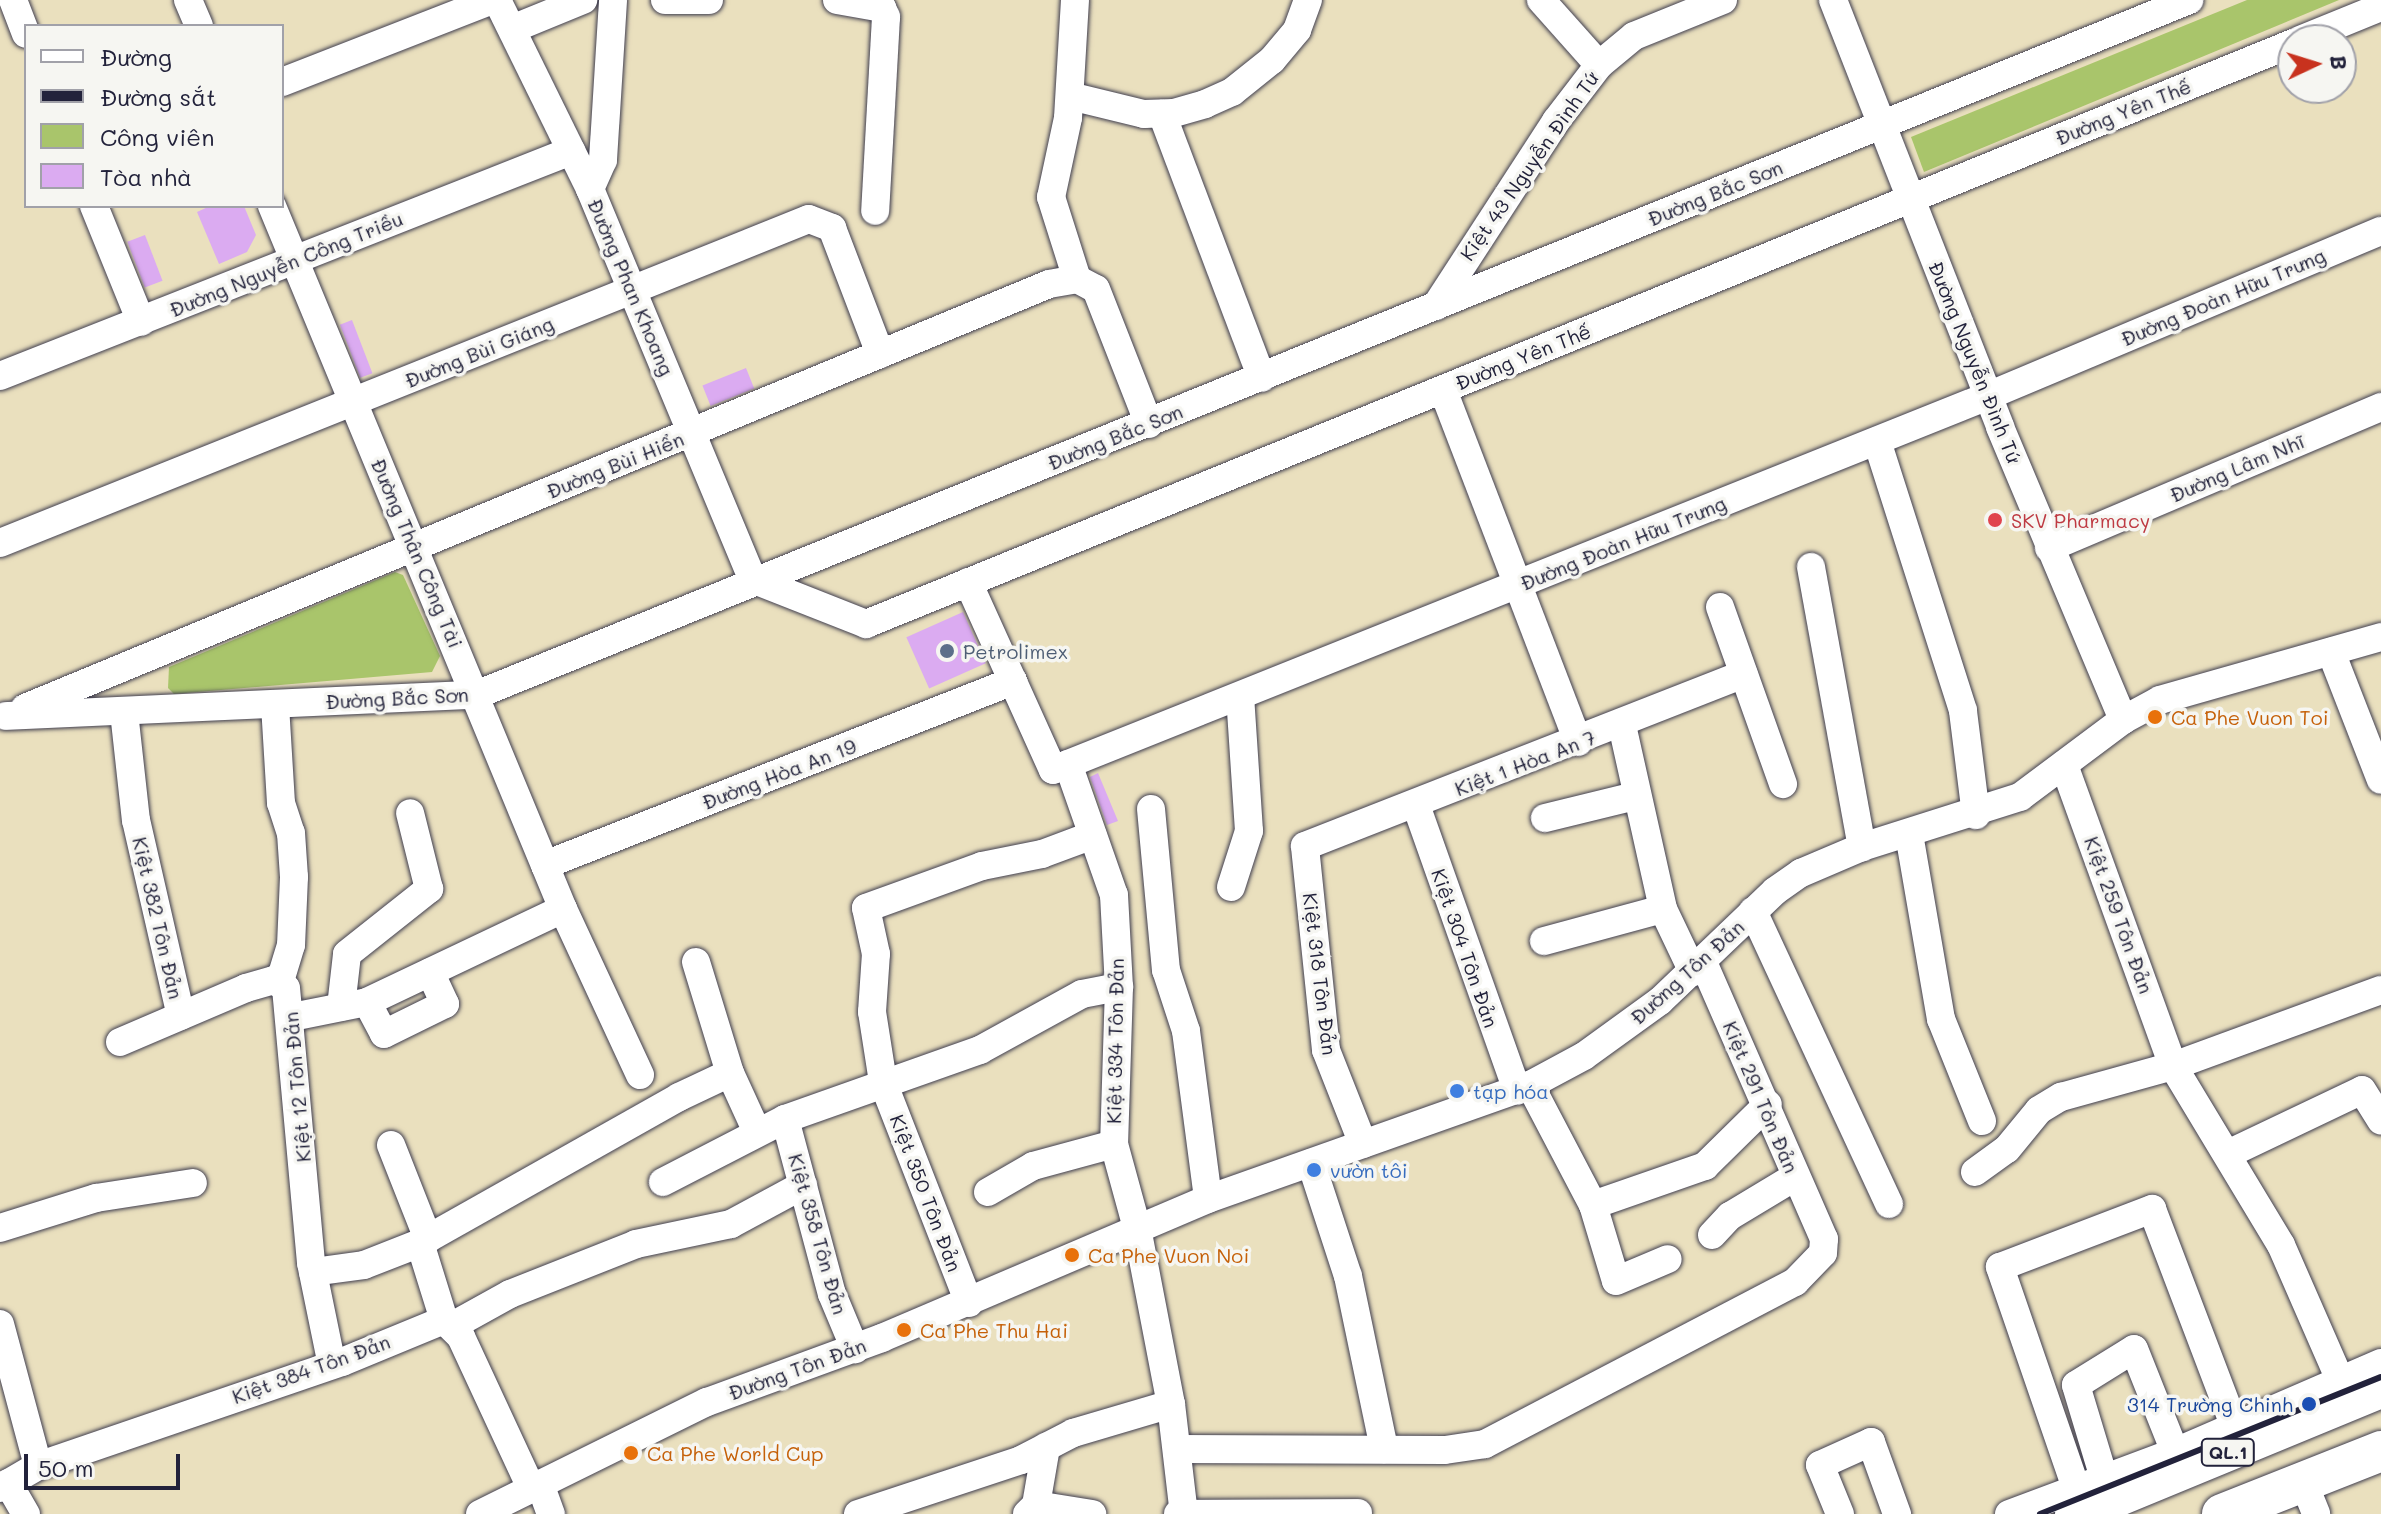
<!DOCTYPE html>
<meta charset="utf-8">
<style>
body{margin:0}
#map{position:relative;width:2381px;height:1514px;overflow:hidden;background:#eae0be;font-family:Mali,sans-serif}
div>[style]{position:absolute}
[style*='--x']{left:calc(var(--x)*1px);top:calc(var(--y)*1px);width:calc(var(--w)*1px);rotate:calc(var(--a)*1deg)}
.green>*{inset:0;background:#a9c56b}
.building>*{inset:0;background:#dbabf1;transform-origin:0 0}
.roads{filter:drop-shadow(0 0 2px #403e4f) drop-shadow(0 0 2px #403e4f)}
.minor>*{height:28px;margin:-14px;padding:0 14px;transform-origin:14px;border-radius:14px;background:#fff}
.highway>*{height:40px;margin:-20px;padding:0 20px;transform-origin:20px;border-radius:20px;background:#fff}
.rail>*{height:6px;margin:-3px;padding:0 3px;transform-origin:3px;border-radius:3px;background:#22223b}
.dots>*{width:22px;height:22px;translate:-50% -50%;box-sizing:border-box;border:4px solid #f6f6f2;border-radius:50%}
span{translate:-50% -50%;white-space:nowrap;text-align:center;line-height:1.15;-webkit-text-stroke:7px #f6f6f2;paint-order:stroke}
.shield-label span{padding:2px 6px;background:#f6f6f2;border:2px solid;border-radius:6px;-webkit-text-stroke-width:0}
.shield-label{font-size:18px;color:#22223b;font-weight:700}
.street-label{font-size:20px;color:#22223b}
.health-label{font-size:20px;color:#be3a42}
.left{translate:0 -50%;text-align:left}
.service-label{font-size:20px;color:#4e5e75}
.food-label{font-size:20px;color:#c56008}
.shop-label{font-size:20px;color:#366cbe}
.transit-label{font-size:20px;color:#164399}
.right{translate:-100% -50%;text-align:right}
.legend{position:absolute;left:24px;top:24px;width:260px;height:184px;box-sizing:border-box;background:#f6f6f2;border:2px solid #a1a1a9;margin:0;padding:10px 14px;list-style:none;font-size:24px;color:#22223b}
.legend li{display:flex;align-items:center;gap:16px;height:40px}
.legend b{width:40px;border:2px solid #a1a1a9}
.north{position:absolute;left:2277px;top:24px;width:80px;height:80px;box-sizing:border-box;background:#f6f6f2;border:2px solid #a1a1a9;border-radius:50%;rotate:86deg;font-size:22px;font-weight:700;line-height:32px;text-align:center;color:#22223b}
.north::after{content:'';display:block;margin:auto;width:28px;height:36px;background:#c8321e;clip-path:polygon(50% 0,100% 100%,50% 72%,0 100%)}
.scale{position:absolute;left:24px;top:1454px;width:156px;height:36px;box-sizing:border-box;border:4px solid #22223b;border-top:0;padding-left:10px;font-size:24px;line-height:28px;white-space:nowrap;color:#22223b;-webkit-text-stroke:6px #f6f6f2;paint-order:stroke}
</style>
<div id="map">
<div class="green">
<div style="clip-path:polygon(2247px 0,2339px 0,1924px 172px,1911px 137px)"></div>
<div style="clip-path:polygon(395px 572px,403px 575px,440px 656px,432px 672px,174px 694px,168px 688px,169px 667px)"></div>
</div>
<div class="building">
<div style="clip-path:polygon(210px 206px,244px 206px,256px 235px,247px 252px,219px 264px,197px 212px)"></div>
<div style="left:145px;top:235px;width:49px;height:19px;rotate:69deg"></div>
<div style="left:352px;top:320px;width:57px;height:13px;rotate:69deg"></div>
<div style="left:746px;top:368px;width:22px;height:47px;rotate:68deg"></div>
<div style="left:963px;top:612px;width:56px;height:62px;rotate:66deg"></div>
<div style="clip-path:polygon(1098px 773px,1118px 821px,1107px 825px,1090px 777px)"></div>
</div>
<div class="roads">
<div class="minor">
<div style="--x:13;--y:0;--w:36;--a:69"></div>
<div style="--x:188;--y:0;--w:28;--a:67"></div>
<div style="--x:497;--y:0;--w:211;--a:63.8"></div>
<div style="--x:590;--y:189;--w:422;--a:67.4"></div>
<div style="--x:665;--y:0;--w:44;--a:0"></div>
<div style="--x:837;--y:0;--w:46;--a:10.1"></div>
<div style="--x:882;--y:8;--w:10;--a:66"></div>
<div style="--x:886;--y:17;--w:194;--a:93.2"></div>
<div style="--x:1075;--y:0;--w:118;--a:93.4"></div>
<div style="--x:1068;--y:118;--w:81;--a:102.1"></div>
<div style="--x:1051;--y:197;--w:86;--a:72.4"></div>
<div style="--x:1541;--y:0;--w:87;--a:48.3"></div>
<div style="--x:1833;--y:0;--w:458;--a:68.6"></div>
<div style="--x:2000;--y:427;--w:318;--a:67.2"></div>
<div style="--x:512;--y:29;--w:77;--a:-22.2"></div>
<div style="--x:2300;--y:40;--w:87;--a:-22.2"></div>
<div style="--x:282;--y:82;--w:225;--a:-21.3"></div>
<div style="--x:1070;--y:96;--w:76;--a:13.7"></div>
<div style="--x:1144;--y:114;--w:30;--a:-2"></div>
<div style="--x:1174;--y:113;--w:32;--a:-16"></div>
<div style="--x:1205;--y:104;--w:30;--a:-24"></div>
<div style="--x:1232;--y:92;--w:51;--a:-38.7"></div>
<div style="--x:1272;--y:60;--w:39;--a:-50"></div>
<div style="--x:1297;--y:30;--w:32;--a:-70"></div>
<div style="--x:1162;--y:114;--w:282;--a:69.3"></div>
<div style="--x:590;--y:189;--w:32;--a:-66"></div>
<div style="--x:603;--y:160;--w:160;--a:-86.4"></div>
<div style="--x:94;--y:206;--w:125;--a:67.9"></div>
<div style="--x:272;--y:206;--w:761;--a:67.51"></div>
<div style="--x:563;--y:909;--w:183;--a:65.1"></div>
<div style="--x:1436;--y:306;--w:221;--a:-57"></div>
<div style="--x:1556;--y:121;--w:71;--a:-52.5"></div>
<div style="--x:1599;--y:65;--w:45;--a:-39.6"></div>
<div style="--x:1634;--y:36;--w:96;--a:-22"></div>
<div style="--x:0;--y:376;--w:614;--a:-21.51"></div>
<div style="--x:1443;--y:390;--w:377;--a:69"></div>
<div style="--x:1877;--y:441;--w:283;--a:72.3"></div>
<div style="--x:1963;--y:711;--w:105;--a:82.9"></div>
<div style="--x:0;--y:543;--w:871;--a:-21.83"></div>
<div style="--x:809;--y:219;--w:25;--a:21"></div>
<div style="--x:832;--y:228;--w:135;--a:69.1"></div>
<div style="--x:2049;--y:548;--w:361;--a:-23"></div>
<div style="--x:1811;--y:567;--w:285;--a:79.7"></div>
<div style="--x:752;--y:579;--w:123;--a:21.5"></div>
<div style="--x:866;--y:624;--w:1541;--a:-22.15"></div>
<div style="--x:968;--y:582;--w:206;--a:65.7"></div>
<div style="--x:1053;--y:770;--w:1007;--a:-21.8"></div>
<div style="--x:1988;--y:396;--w:426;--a:-22.8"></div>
<div style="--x:1720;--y:607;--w:188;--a:70.4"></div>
<div style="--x:2331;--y:652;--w:137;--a:68.7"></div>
<div style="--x:275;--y:705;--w:98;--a:86.5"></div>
<div style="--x:281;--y:803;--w:32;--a:72"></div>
<div style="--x:291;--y:833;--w:44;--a:86.1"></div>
<div style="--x:294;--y:877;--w:68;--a:92.5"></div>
<div style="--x:291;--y:945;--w:39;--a:107"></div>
<div style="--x:25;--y:708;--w:1108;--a:-22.49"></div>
<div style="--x:1049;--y:284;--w:28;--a:-10"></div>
<div style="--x:1077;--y:279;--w:21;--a:28"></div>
<div style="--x:1096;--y:289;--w:145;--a:68.6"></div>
<div style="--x:124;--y:712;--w:109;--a:83.7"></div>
<div style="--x:136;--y:820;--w:201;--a:77.1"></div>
<div style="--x:6;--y:716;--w:470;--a:-2.6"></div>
<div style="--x:476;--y:695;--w:1849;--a:-22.08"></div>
<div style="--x:1622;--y:725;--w:189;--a:77.4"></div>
<div style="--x:1663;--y:909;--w:70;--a:64.5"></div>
<div style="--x:1068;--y:764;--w:139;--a:70.7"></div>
<div style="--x:1114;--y:895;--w:92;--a:86.9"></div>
<div style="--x:1119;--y:987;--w:157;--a:91.8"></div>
<div style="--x:1114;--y:1144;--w:87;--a:74.7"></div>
<div style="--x:1137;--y:1228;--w:179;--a:79.1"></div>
<div style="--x:1171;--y:1404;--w:111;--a:83.3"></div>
<div style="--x:2064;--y:765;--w:320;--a:70.1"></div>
<div style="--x:2173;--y:1066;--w:209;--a:58.9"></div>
<div style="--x:2281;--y:1245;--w:147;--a:66.4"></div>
<div style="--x:1416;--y:805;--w:303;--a:70.5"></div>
<div style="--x:1151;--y:809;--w:162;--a:84.7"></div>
<div style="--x:1166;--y:970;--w:64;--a:71.8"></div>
<div style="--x:1186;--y:1031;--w:169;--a:82.5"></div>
<div style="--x:1545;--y:818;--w:93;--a:-13.7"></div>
<div style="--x:1909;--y:834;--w:188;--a:80.2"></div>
<div style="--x:1941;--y:1019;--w:110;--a:68.1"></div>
<div style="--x:545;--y:865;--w:503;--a:-21.46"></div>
<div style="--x:1231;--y:887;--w:59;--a:-72.2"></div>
<div style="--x:1249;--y:831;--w:135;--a:-93.8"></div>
<div style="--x:1753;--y:911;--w:323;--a:65.1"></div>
<div style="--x:1544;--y:941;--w:123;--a:-15.1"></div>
<div style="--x:696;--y:962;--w:116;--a:73"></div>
<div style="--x:730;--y:1073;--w:65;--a:65.4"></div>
<div style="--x:367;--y:1002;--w:36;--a:62"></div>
<div style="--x:384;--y:1034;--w:68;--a:-26.2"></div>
<div style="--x:445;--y:1004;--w:35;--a:-115"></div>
<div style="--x:341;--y:1007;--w:53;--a:-83.5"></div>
<div style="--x:347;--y:954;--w:105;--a:-38.4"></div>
<div style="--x:429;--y:889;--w:78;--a:-104"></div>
<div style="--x:292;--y:1017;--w:76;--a:-11.3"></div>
<div style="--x:367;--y:1002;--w:217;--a:-25.4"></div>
<div style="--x:120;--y:1042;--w:137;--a:-23.2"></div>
<div style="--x:246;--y:988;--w:29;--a:-16"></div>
<div style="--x:274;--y:980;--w:14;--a:34"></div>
<div style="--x:286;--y:988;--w:276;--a:84.8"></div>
<div style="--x:311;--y:1263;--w:104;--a:78.4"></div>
<div style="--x:1530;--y:1085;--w:136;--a:62.3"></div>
<div style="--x:1593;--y:1205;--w:79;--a:73.2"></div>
<div style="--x:1616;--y:1281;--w:56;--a:-22.9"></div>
<div style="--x:785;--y:1119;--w:181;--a:75"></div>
<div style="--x:832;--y:1294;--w:60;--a:67.3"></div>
<div style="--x:1363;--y:1144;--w:101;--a:-111.5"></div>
<div style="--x:1326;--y:1050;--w:205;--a:-95.9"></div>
<div style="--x:1305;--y:846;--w:471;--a:-21.4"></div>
<div style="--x:391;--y:1145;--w:101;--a:68.5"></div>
<div style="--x:2228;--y:1154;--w:148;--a:-25.5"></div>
<div style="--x:2362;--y:1090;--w:36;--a:58"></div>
<div style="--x:1311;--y:1163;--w:119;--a:71.9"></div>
<div style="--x:1348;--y:1276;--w:177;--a:78.2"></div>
<div style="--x:1975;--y:1172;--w:39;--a:-36"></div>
<div style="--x:2007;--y:1149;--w:50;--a:-50.6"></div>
<div style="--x:2039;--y:1110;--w:26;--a:-31"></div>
<div style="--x:2061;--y:1097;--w:116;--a:-15.5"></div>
<div style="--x:2173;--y:1066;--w:221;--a:-20.1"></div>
<div style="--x:663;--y:1182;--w:137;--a:-27.3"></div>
<div style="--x:785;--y:1119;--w:207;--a:-19.5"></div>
<div style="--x:980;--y:1050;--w:116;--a:-28.8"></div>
<div style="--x:1082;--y:994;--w:38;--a:-11"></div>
<div style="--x:988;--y:1192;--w:52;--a:-30"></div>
<div style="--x:1033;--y:1166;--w:84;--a:-15.2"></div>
<div style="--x:1593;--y:1205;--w:119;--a:-19.2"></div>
<div style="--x:1705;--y:1166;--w:88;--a:-44.5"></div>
<div style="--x:0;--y:1228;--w:101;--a:-17.4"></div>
<div style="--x:96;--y:1198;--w:98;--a:-8.8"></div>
<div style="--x:1712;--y:1235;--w:26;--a:-47"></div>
<div style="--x:1730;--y:1216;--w:76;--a:-31"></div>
<div style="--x:420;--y:1243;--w:81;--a:72.7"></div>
<div style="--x:313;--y:1272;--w:51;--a:-7.8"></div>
<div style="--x:364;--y:1265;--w:60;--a:-21.4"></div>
<div style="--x:420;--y:1243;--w:297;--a:-29.4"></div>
<div style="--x:679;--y:1097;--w:56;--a:-25.2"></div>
<div style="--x:969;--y:1303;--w:237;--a:-111.3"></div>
<div style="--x:883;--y:1082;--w:71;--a:-98.9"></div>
<div style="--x:872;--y:1012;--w:58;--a:-86.1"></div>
<div style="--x:876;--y:954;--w:47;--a:-102.3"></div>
<div style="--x:866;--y:908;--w:123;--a:-19.9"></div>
<div style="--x:982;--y:866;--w:61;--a:-11.3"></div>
<div style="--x:1042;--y:854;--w:54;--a:-20.4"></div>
<div style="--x:0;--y:1324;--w:147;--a:75"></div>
<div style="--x:454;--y:1325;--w:64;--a:-29"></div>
<div style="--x:510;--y:1294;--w:136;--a:-21.6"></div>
<div style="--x:636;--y:1244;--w:97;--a:-11.9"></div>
<div style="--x:731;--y:1224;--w:82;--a:-28.4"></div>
<div style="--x:1177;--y:1449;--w:268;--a:0.2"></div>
<div style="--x:1445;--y:1450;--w:40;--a:-8.5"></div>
<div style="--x:1485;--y:1444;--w:350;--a:-27.6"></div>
<div style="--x:1795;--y:1282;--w:40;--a:-46"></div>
<div style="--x:1823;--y:1253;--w:14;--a:-86"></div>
<div style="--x:1824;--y:1239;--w:302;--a:-113.6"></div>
<div style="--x:2104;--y:1478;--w:97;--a:-106.8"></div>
<div style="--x:2076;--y:1385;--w:68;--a:-31.8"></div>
<div style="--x:2134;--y:1349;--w:111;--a:68.3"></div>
<div style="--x:2303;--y:1481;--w:35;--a:68"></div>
<div style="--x:8;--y:1483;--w:36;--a:60"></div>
<div style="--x:540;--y:1484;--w:32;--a:70"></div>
<div style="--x:0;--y:1488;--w:44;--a:-30.1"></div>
<div style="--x:38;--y:1466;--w:321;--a:-18.9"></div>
<div style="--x:342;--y:1362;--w:110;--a:-22.4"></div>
<div style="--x:444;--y:1320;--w:24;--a:45"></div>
<div style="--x:461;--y:1337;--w:166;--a:65.1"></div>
<div style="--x:2076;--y:1488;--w:234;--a:-109"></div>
<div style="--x:2000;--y:1267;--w:163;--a:-20.9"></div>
<div style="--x:2152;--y:1209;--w:233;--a:69.2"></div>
<div style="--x:1036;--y:1505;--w:57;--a:9.1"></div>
<div style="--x:480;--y:1514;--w:253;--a:-26.3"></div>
<div style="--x:707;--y:1402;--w:186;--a:-20.1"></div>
<div style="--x:882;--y:1338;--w:354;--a:-23.1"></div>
<div style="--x:1208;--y:1199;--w:342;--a:-19.5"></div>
<div style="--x:1530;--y:1085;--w:61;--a:-28.2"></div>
<div style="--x:1584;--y:1056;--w:94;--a:-35.9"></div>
<div style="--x:1660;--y:1001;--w:159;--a:-43.7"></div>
<div style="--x:1775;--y:891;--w:32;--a:-35"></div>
<div style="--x:1801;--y:873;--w:66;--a:-23.1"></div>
<div style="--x:1862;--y:847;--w:166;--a:-17.6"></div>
<div style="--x:2020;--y:797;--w:129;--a:-36.8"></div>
<div style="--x:2123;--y:720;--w:42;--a:-28.4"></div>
<div style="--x:2160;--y:700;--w:230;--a:-15.9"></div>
<div style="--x:858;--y:1514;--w:172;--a:-18.3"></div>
<div style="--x:1021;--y:1460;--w:59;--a:-27.4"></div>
<div style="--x:1073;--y:1433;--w:102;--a:-16.5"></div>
<div style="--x:1027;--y:1514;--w:13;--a:-45"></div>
<div style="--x:1036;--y:1505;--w:59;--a:-80.2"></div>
<div style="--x:1178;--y:1514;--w:180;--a:-0.3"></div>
<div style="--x:1840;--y:1514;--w:53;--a:-112.2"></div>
<div style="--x:1820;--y:1465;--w:56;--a:-24.3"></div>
<div style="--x:1871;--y:1442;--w:77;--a:70.1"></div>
<div style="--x:2009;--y:1514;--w:177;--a:-20.5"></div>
<div style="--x:2175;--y:1452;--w:224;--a:-23.4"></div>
</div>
<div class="highway">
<div style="--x:2075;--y:1514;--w:331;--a:-22.4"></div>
<div style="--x:2222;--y:1514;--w:171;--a:-21.6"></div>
</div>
</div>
<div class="rail">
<div style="--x:2040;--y:1514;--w:367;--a:-21.9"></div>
</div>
<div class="dots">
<div style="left:1995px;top:520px;background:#e0444e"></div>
<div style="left:947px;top:651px;background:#5c6f8a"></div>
<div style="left:2155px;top:717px;background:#e8710a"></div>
<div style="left:1457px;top:1091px;background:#3f7fe0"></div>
<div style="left:1314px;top:1170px;background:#3f7fe0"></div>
<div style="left:1072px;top:1255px;background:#e8710a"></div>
<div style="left:904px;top:1330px;background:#e8710a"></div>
<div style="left:2309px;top:1404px;background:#1a4fb4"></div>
<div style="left:631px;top:1453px;background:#e8710a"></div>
</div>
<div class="shield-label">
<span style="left:2228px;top:1452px">QL.1</span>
</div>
<div class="street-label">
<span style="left:2123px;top:112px;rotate:-22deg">Đường Yên Thế</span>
<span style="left:1529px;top:166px;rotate:-55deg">Kiệt 43 Nguyễn Đình Tứ</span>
<span style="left:1715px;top:193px;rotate:-22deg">Đường Bắc Sơn</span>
<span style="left:286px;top:264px;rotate:-22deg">Đường Nguyễn Công Triều</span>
<span style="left:631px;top:287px;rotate:67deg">Đường Phan Khoang</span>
<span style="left:2223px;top:297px;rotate:-23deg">Đường Đoàn Hữu Trưng</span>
<span style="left:479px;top:352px;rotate:-22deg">Đường Bùi Giáng</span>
<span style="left:1523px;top:357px;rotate:-22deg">Đường Yên Thế</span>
<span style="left:1975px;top:362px;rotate:68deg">Đường Nguyễn Đình Tứ</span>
<span style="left:1115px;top:437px;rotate:-22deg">Đường Bắc Sơn</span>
<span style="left:615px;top:465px;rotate:-22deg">Đường Bùi Hiển</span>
<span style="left:2237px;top:468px;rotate:-23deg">Đường Lâm Nhĩ</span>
<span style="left:1623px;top:543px;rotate:-22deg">Đường Đoàn Hữu Trưng</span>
<span style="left:417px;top:553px;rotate:67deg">Đường Thân Công Tài</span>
<span style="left:397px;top:698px;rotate:-3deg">Đường Bắc Sơn</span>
<span style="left:1525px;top:763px;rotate:-21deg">Kiệt 1 Hòa An 7</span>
<span style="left:779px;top:774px;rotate:-21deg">Đường Hòa An 19</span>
<span style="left:2119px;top:915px;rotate:70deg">Kiệt 259 Tôn Đản</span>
<span style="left:158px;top:918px;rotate:77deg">Kiệt 382 Tôn Đản</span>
<span style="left:1465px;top:948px;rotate:71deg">Kiệt 304 Tôn Đản</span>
<span style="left:1687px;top:972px;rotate:-42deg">Đường Tôn Đản</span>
<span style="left:1320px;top:974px;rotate:83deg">Kiệt 318 Tôn Đản</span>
<span style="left:1115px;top:1041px;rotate:-89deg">Kiệt 334 Tôn Đản</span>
<span style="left:297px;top:1087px;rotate:-95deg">Kiệt 12 Tôn Đản</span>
<span style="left:1761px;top:1097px;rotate:67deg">Kiệt 291 Tôn Đản</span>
<span style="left:926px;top:1193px;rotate:69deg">Kiệt 350 Tôn Đản</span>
<span style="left:818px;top:1234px;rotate:74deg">Kiệt 358 Tôn Đản</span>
<span style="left:311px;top:1369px;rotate:-20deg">Kiệt 384 Tôn Đản</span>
<span style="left:797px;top:1369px;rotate:-20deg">Đường Tôn Đản</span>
</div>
<div class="health-label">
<span class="left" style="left:2011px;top:520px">SKV Pharmacy</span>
</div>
<div class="service-label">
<span class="left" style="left:963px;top:651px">Petrolimex</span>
</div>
<div class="food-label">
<span class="left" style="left:2171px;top:717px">Ca Phe Vuon Toi</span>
<span class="left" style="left:1088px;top:1255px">Ca Phe Vuon Noi</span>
<span class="left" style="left:920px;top:1330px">Ca Phe Thu Hai</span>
<span class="left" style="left:647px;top:1453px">Ca Phe World Cup</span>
</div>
<div class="shop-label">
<span class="left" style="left:1473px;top:1091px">tạp hóa</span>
<span class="left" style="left:1330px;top:1170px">vườn tôi</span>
</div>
<div class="transit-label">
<span class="right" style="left:2293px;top:1404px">314 Trường Chinh</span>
</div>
<ul class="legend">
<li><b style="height:10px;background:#fff"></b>Đường</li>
<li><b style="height:10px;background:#22223b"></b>Đường sắt</li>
<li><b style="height:22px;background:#a9c56b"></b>Công viên</li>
<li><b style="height:22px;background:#dbabf1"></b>Tòa nhà</li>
</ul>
<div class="north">B</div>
<div class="scale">50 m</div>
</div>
